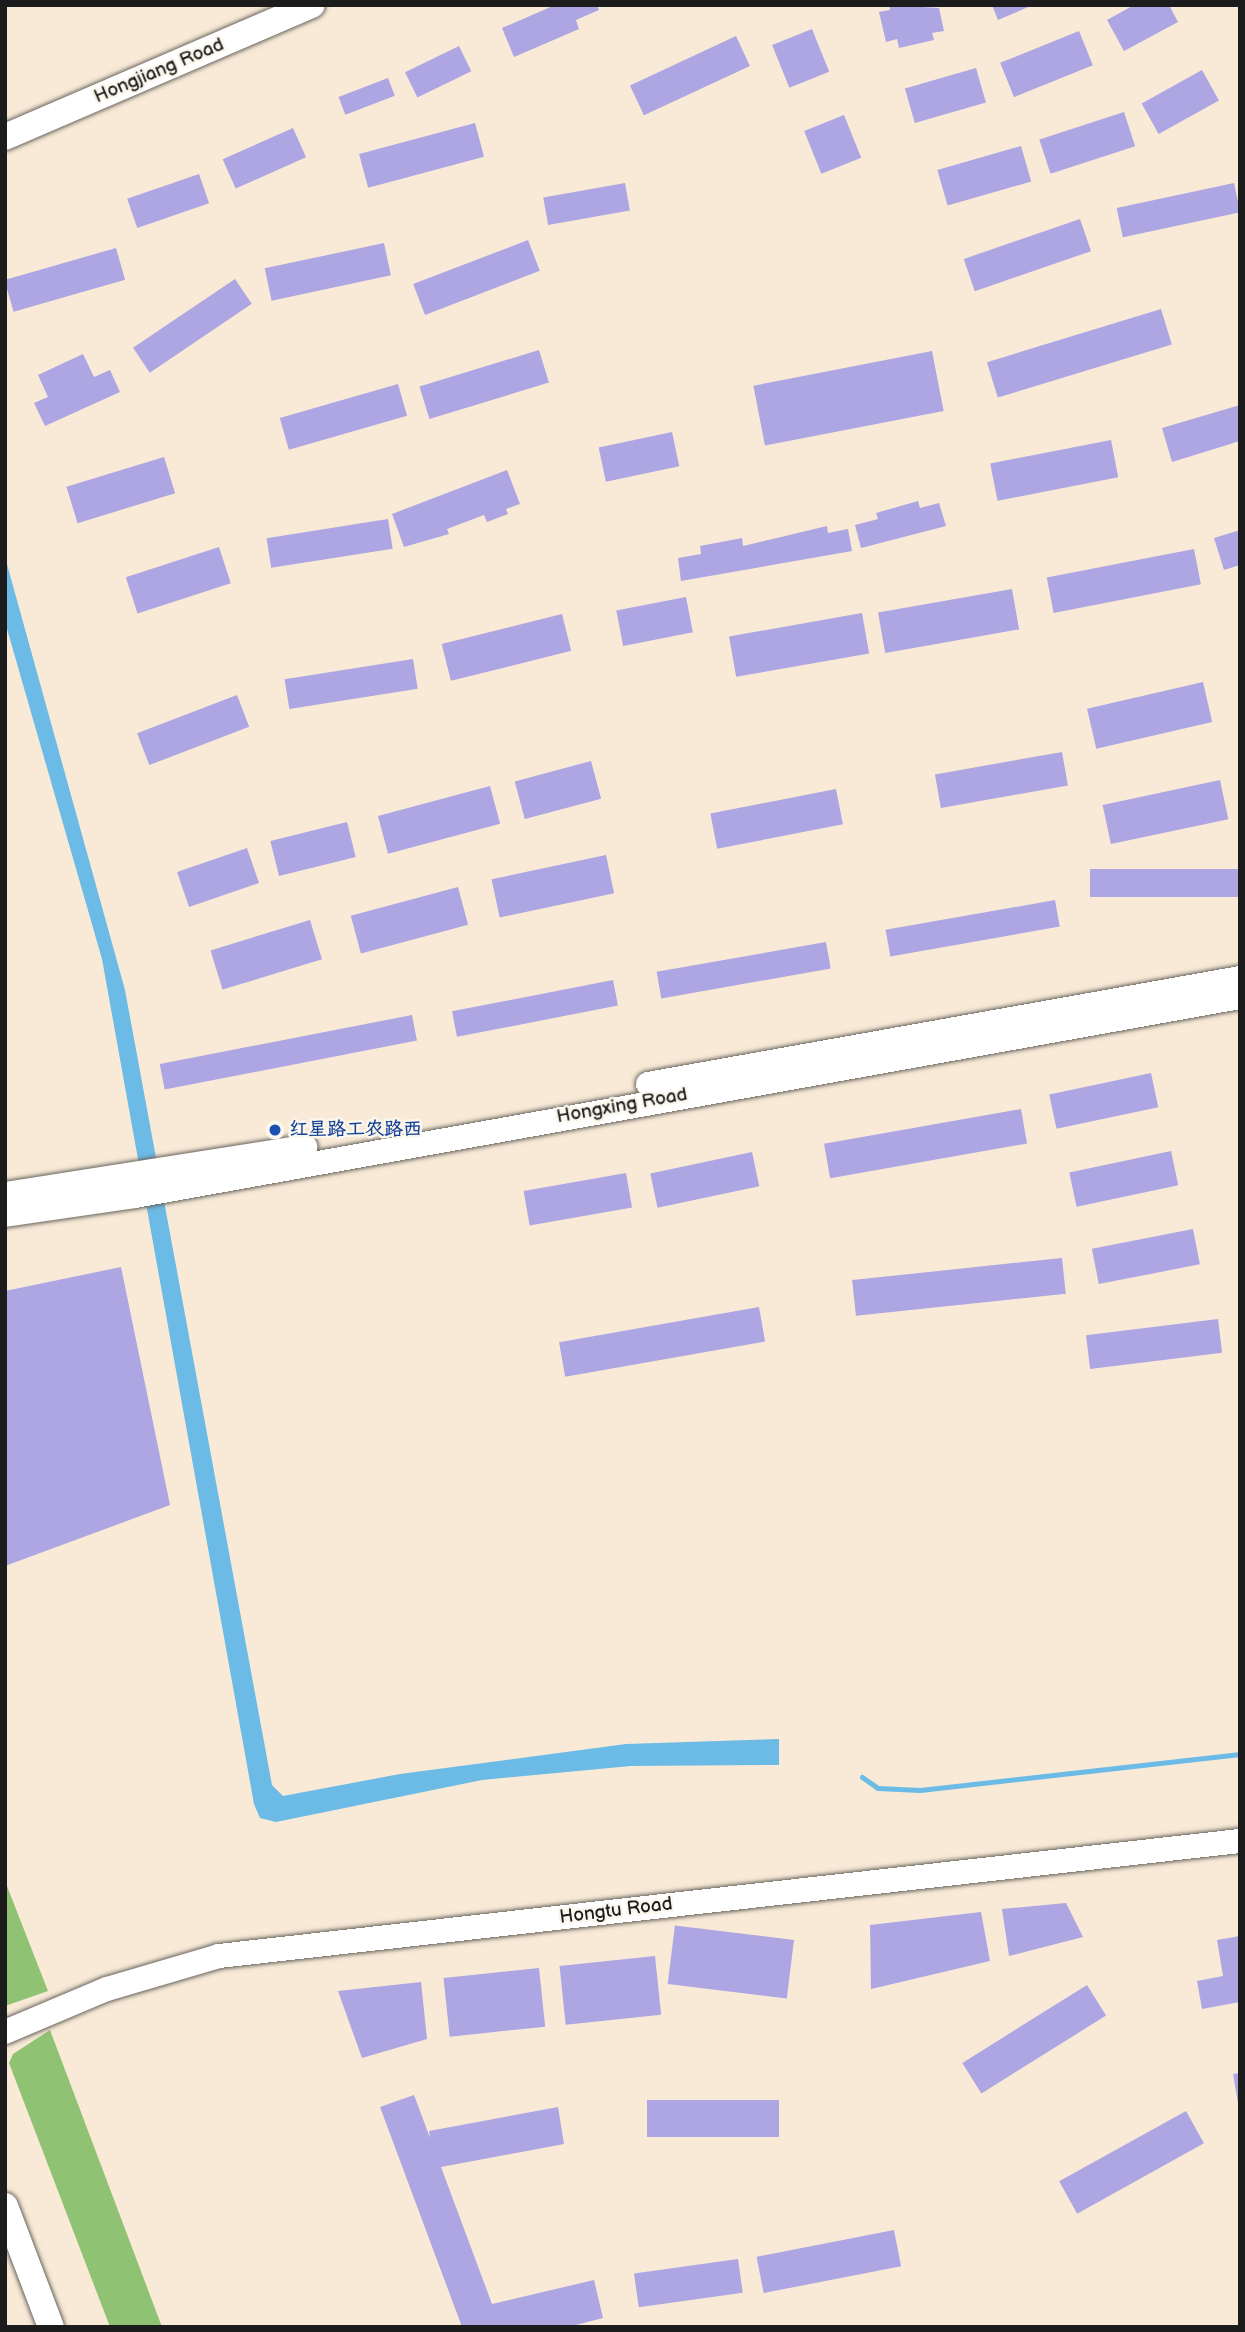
<!DOCTYPE html>
<meta charset="utf-8">
<style>
body{margin:0}
#map{position:relative;width:1245px;height:2332px;overflow:hidden;background:#f8ead7;font-family:"Balsamiq Sans","LXGW WenKai TC",sans-serif}
div>[style]{position:absolute}
[style*='--x']{left:calc(var(--x)*1px);top:calc(var(--y)*1px);width:calc(var(--w)*1px);rotate:calc(var(--a)*1deg)}
.green>*{inset:0;background:#90c273}
.water>*{inset:0;background:#6bbbe6}
.stream>*{height:5px;margin:-2.5px;padding:0 2.5px;transform-origin:2.5px;border-radius:2.5px;background:#6bbbe6}
.building>*{inset:0;background:#ada6e3;transform-origin:0 0}
.roads{filter:drop-shadow(0 0 2px #69645d) drop-shadow(0 0 2px #69645d)}
.secondary>*{height:24px;margin:-12px;padding:0 12px;transform-origin:12px;border-radius:12px;background:#fff}
.primary>*{height:26px;margin:-13px;padding:0 13px;transform-origin:13px;border-radius:13px;background:#fff}
.dots>*{width:19px;height:19px;translate:-50% -50%;box-sizing:border-box;border:4px solid #fbf7ec;border-radius:50%}
span{translate:-50% -50%;white-space:nowrap;text-align:center;line-height:1.15;-webkit-text-stroke:5px #fbf7ec;paint-order:stroke}
.street-label{font-size:19px;color:#1c1c1c}
.transit-label{font-size:19px;color:#164399;font-weight:700}
.left{translate:0 -50%;text-align:left}
.frame{position:absolute;inset:0;border:7px solid #1c1c1c;pointer-events:none}
</style>
<div id="map">
<div class="green">
<div style="clip-path:polygon(5px 1881px,48px 1991px,5px 2006px)"></div>
<div style="clip-path:polygon(50px 2030px,162px 2327px,110px 2327px,9px 2063px,13px 2054px)"></div>
</div>
<div class="water">
<div style="clip-path:polygon(5px 557px,125px 990px,272px 1785px,283px 1796px,400px 1774px,626px 1744px,779px 1739px,779px 1765px,631px 1766px,482px 1780px,276px 1822px,260px 1818px,254px 1804px,102px 959px,5px 622px)"></div>
</div>
<div class="stream">
<div style="--x:862;--y:1777;--w:19;--a:35"></div>
<div style="--x:878;--y:1788;--w:42;--a:2.7"></div>
<div style="--x:920;--y:1790;--w:322;--a:-6.4"></div>
</div>
<div class="building">
<div style="clip-path:polygon(555px 5px,597px 5px,599px 10px,576px 20px,579px 29px,514px 57px,502px 28px)"></div>
<div style="clip-path:polygon(889px 5px,939px 8px,944px 31px,932px 33px,934px 40px,899px 48px,897px 39px,886px 42px,879px 12px,890px 10px)"></div>
<div style="clip-path:polygon(992px 5px,1033px 5px,998px 20px)"></div>
<div style="clip-path:polygon(1134px 5px,1169px 5px,1178px 22px,1124px 51px,1107px 20px)"></div>
<div style="left:812px;top:29px;width:46px;height:43px;rotate:68deg"></div>
<div style="left:1079px;top:31px;width:37px;height:85px;rotate:68deg"></div>
<div style="left:736px;top:36px;width:33px;height:117px;rotate:65deg"></div>
<div style="left:459px;top:46px;width:28px;height:60px;rotate:64deg"></div>
<div style="left:976px;top:68px;width:36px;height:74px;rotate:74deg"></div>
<div style="left:1202px;top:70px;width:35px;height:69px;rotate:61deg"></div>
<div style="left:388px;top:78px;width:19px;height:53px;rotate:69deg"></div>
<div style="left:1124px;top:112px;width:36px;height:89px;rotate:72deg"></div>
<div style="left:844px;top:115px;width:46px;height:43px;rotate:68deg"></div>
<div style="left:475px;top:123px;width:35px;height:120px;rotate:75deg"></div>
<div style="left:293px;top:128px;width:32px;height:77px;rotate:66deg"></div>
<div style="left:1021px;top:146px;width:37px;height:87px;rotate:74deg"></div>
<div style="left:199px;top:174px;width:31px;height:76px;rotate:71deg"></div>
<div style="left:625px;top:183px;width:28px;height:83px;rotate:80deg"></div>
<div style="left:1234px;top:183px;width:30px;height:120px;rotate:78deg"></div>
<div style="left:1080px;top:219px;width:34px;height:123px;rotate:71deg"></div>
<div style="left:528px;top:240px;width:33px;height:123px;rotate:69deg"></div>
<div style="left:384px;top:243px;width:33px;height:122px;rotate:78deg"></div>
<div style="left:116px;top:248px;width:33px;height:116px;rotate:74deg"></div>
<div style="left:235px;top:279px;width:30px;height:123px;rotate:56deg"></div>
<div style="left:1161px;top:309px;width:37px;height:182px;rotate:73deg"></div>
<div style="left:539px;top:350px;width:34px;height:125px;rotate:73deg"></div>
<div style="left:932px;top:351px;width:61px;height:182px;rotate:79deg"></div>
<div style="clip-path:polygon(83px 354px,94px 377px,110px 370px,120px 392px,45px 426px,34px 403px,48px 397px,38px 375px)"></div>
<div style="left:398px;top:384px;width:33px;height:123px;rotate:74deg"></div>
<div style="clip-path:polygon(1240px 405px,1240px 441px,1172px 462px,1162px 428px)"></div>
<div style="left:672px;top:432px;width:35px;height:75px;rotate:78deg"></div>
<div style="left:1111px;top:440px;width:38px;height:123px;rotate:79deg"></div>
<div style="left:164px;top:457px;width:38px;height:102px;rotate:73deg"></div>
<div style="clip-path:polygon(507px 470px,520px 504px,506px 509px,508px 514px,487px 522px,484px 515px,447px 529px,449px 534px,404px 547px,392px 514px)"></div>
<div style="clip-path:polygon(918px 501px,920px 508px,939px 503px,946px 526px,861px 548px,855px 525px,878px 519px,876px 513px)"></div>
<div style="left:388px;top:519px;width:30px;height:123px;rotate:81deg"></div>
<div style="clip-path:polygon(827px 526px,828px 533px,848px 529px,852px 551px,681px 581px,678px 558px,701px 554px,700px 546px,742px 538px,743px 546px)"></div>
<div style="clip-path:polygon(1240px 530px,1240px 565px,1224px 570px,1214px 538px)"></div>
<div style="left:219px;top:547px;width:38px;height:98px;rotate:72deg"></div>
<div style="left:1194px;top:549px;width:36px;height:150px;rotate:79deg"></div>
<div style="left:1012px;top:589px;width:41px;height:136px;rotate:80deg"></div>
<div style="left:686px;top:597px;width:36px;height:71px;rotate:79deg"></div>
<div style="left:862px;top:613px;width:41px;height:135px;rotate:80deg"></div>
<div style="left:562px;top:614px;width:38px;height:124px;rotate:76deg"></div>
<div style="left:413px;top:659px;width:30px;height:130px;rotate:81deg"></div>
<div style="left:1203px;top:682px;width:41px;height:119px;rotate:77deg"></div>
<div style="left:237px;top:695px;width:34px;height:107px;rotate:69deg"></div>
<div style="left:1062px;top:752px;width:34px;height:129px;rotate:80deg"></div>
<div style="left:591px;top:761px;width:39px;height:79px;rotate:75deg"></div>
<div style="left:1220px;top:780px;width:40px;height:120px;rotate:78deg"></div>
<div style="left:490px;top:786px;width:39px;height:116px;rotate:75deg"></div>
<div style="left:836px;top:789px;width:36px;height:128px;rotate:79deg"></div>
<div style="left:347px;top:822px;width:36px;height:79px;rotate:76deg"></div>
<div style="left:247px;top:848px;width:37px;height:74px;rotate:71deg"></div>
<div style="left:606px;top:855px;width:39px;height:117px;rotate:78deg"></div>
<div style="left:1240px;top:869px;width:28px;height:150px;rotate:90deg"></div>
<div style="left:458px;top:887px;width:39px;height:111px;rotate:75deg"></div>
<div style="left:1055px;top:900px;width:27px;height:172px;rotate:80deg"></div>
<div style="left:310px;top:920px;width:41px;height:104px;rotate:73deg"></div>
<div style="left:826px;top:942px;width:27px;height:172px;rotate:80deg"></div>
<div style="left:613px;top:980px;width:26px;height:164px;rotate:79deg"></div>
<div style="left:412px;top:1015px;width:26px;height:257px;rotate:79deg"></div>
<div style="left:1151px;top:1073px;width:35px;height:104px;rotate:78deg"></div>
<div style="left:1021px;top:1109px;width:35px;height:200px;rotate:80deg"></div>
<div style="left:1171px;top:1151px;width:35px;height:104px;rotate:78deg"></div>
<div style="left:752px;top:1152px;width:35px;height:104px;rotate:78deg"></div>
<div style="left:626px;top:1173px;width:35px;height:104px;rotate:80deg"></div>
<div style="left:1193px;top:1229px;width:36px;height:103px;rotate:79deg"></div>
<div style="left:1062px;top:1258px;width:36px;height:211px;rotate:84deg"></div>
<div style="clip-path:polygon(121px 1267px,170px 1505px,5px 1566px,5px 1291px)"></div>
<div style="left:759px;top:1307px;width:35px;height:203px;rotate:80deg"></div>
<div style="left:1218px;top:1319px;width:34px;height:133px;rotate:83deg"></div>
<div style="clip-path:polygon(1066px 1903px,1083px 1937px,1009px 1956px,1002px 1909px)"></div>
<div style="clip-path:polygon(981px 1912px,990px 1961px,871px 1989px,870px 1925px)"></div>
<div style="clip-path:polygon(1240px 1936px,1240px 2002px,1202px 2009px,1197px 1981px,1223px 1976px,1217px 1940px)"></div>
<div style="left:794px;top:1940px;width:59px;height:120px;rotate:97deg"></div>
<div style="left:655px;top:1956px;width:59px;height:96px;rotate:84deg"></div>
<div style="left:539px;top:1968px;width:59px;height:96px;rotate:84deg"></div>
<div style="clip-path:polygon(421px 1982px,427px 2039px,362px 2058px,338px 1991px)"></div>
<div style="left:1087px;top:1985px;width:36px;height:147px;rotate:58deg"></div>
<div style="clip-path:polygon(1240px 2073px,1240px 2103px,1238px 2103px,1233px 2074px)"></div>
<div style="clip-path:polygon(414px 2095px,430px 2138px,429px 2131px,558px 2107px,564px 2144px,441px 2167px,492px 2304px,594px 2280px,603px 2318px,568px 2327px,462px 2327px,380px 2107px)"></div>
<div style="left:779px;top:2100px;width:37px;height:132px;rotate:90deg"></div>
<div style="left:1186px;top:2111px;width:37px;height:145px;rotate:61deg"></div>
<div style="left:894px;top:2230px;width:37px;height:140px;rotate:79deg"></div>
<div style="left:738px;top:2259px;width:34px;height:105px;rotate:82deg"></div>
</div>
<div class="roads">
<div class="secondary">
<div style="--x:648;--y:1084;--w:601;--a:-10.15"></div>
<div style="--x:5;--y:1194;--w:304;--a:-8.9"></div>
<div style="--x:5;--y:1215;--w:131;--a:-8.3"></div>
<div style="--x:135;--y:1196;--w:1123;--a:-10.21"></div>
<div style="--x:5;--y:2032;--w:111;--a:-22.9"></div>
<div style="--x:107;--y:1989;--w:117;--a:-16.4"></div>
<div style="--x:219;--y:1956;--w:1027;--a:-6.43"></div>
</div>
<div class="primary">
<div style="--x:5;--y:137;--w:334;--a:-23.3"></div>
<div style="--x:5;--y:2206;--w:129;--a:69.2"></div>
</div>
</div>
<div class="dots">
<div style="left:275px;top:1130px;background:#1a4fb4"></div>
</div>
<div class="street-label">
<span style="left:159px;top:71px;rotate:-23deg">Hongjiang Road</span>
<span style="left:622px;top:1106px;rotate:-10deg">Hongxing Road</span>
<span style="left:616px;top:1911px;rotate:-7deg">Hongtu Road</span>
</div>
<div class="transit-label">
<span class="left" style="left:289px;top:1130px">红星路工农路西</span>
</div>
<div class="frame"></div>
</div>
